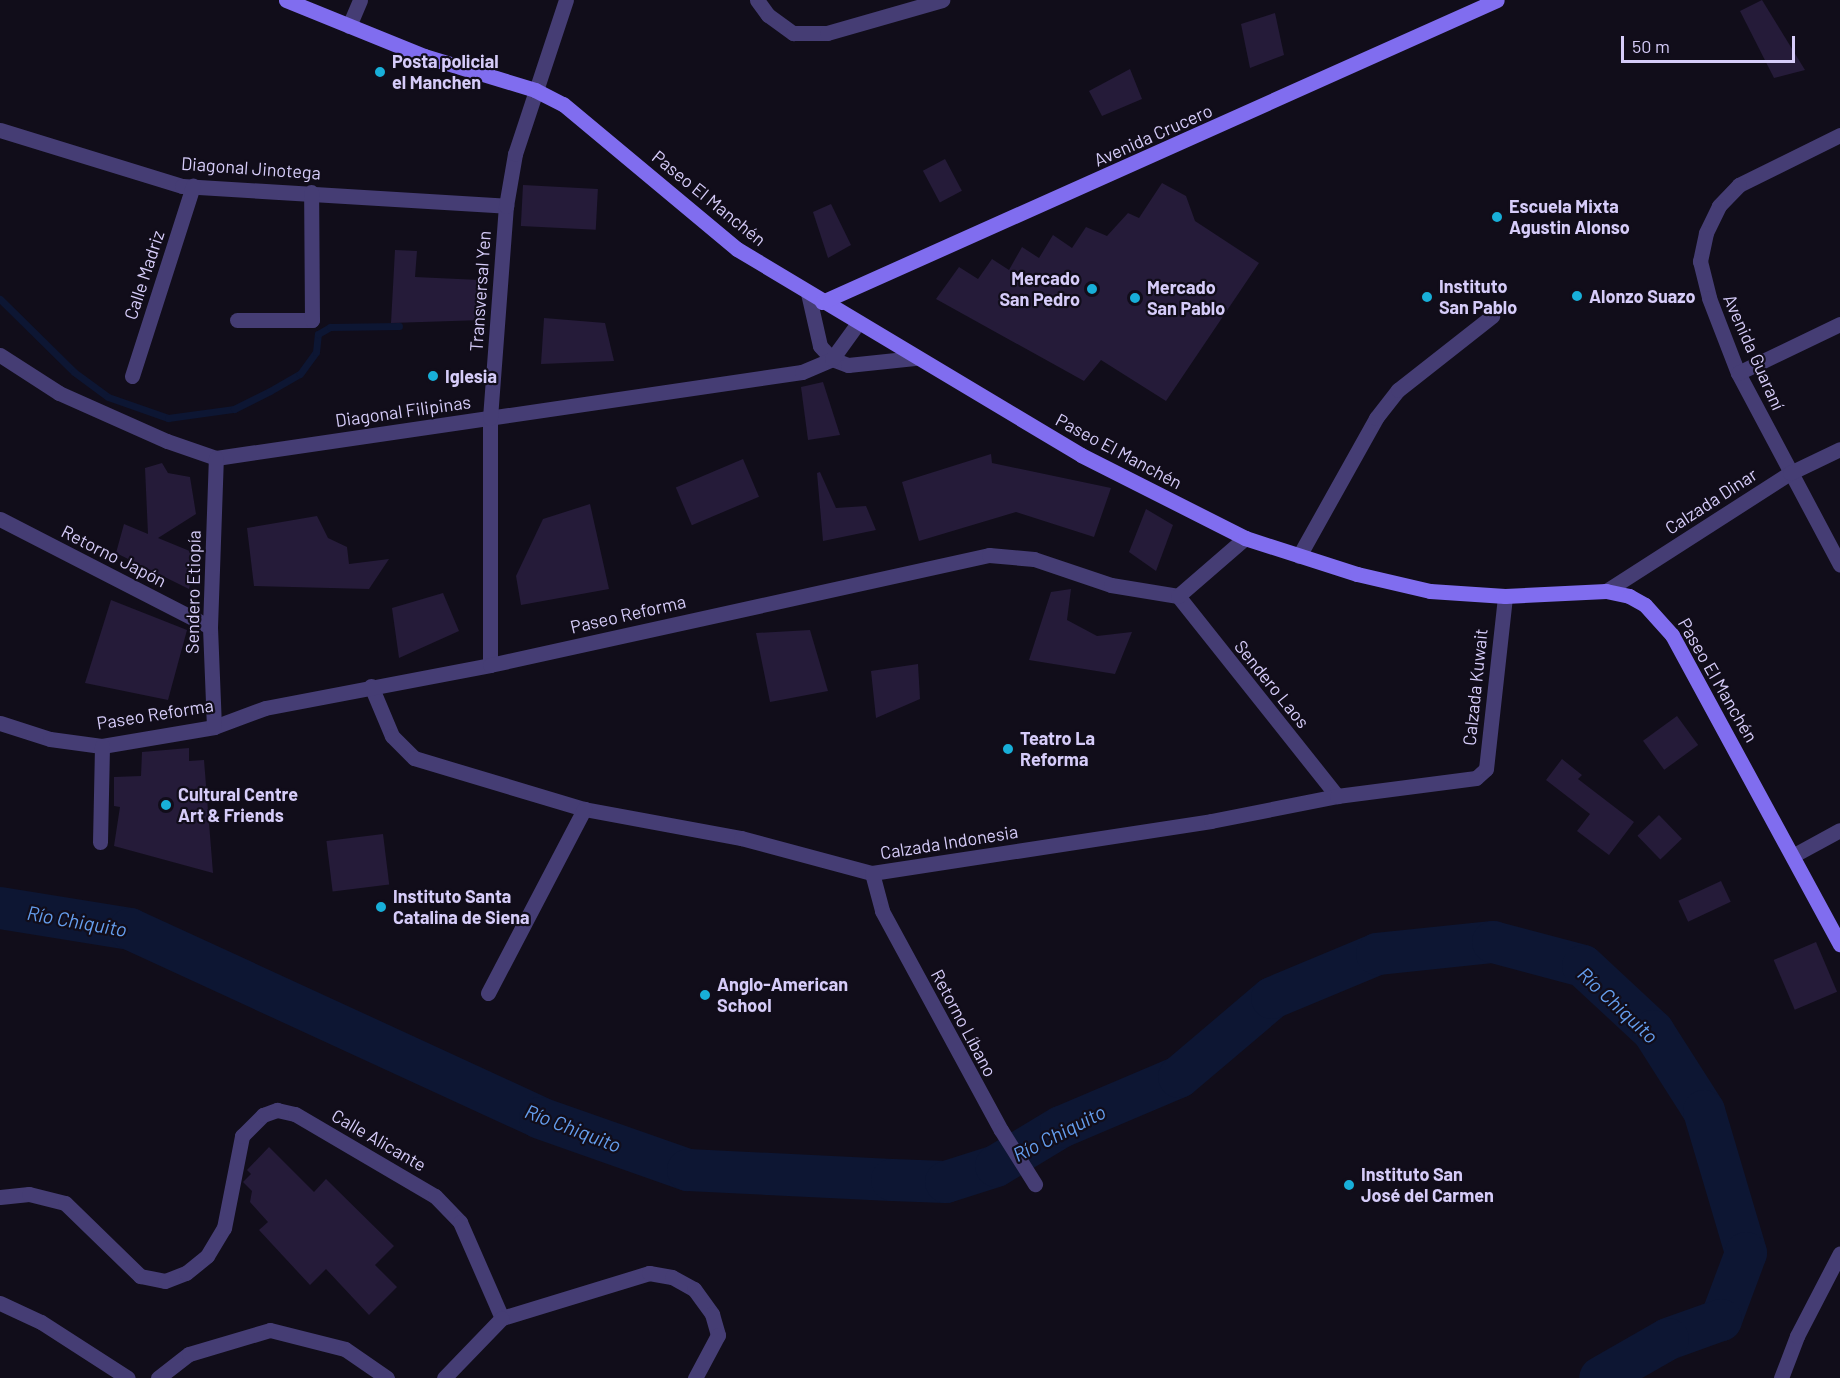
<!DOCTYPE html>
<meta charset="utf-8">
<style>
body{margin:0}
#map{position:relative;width:1840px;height:1378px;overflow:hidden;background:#110d1a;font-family:Barlow,sans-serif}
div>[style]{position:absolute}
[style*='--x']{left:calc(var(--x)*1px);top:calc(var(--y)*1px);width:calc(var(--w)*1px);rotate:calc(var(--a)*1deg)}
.stream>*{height:7px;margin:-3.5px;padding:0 3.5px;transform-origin:3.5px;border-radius:3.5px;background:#0d1633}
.river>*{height:42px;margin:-21px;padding:0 21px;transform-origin:21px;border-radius:21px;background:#0d1633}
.building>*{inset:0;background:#251b39;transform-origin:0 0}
.street>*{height:15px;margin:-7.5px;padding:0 7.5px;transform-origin:7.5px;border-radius:7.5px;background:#453d74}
.secondary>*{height:15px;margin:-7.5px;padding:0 7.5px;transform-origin:7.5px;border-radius:7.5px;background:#806def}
.dots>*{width:16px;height:16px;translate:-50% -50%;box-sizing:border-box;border:3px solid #110d1a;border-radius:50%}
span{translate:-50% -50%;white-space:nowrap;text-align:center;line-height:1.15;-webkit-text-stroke:4.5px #110d1a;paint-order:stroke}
.poi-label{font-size:18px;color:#d6ccf9;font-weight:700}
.left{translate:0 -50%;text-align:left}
.right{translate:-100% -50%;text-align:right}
.street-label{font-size:18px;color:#d6ccf9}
.water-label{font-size:20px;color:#659eee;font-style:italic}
.scale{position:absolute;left:1621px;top:36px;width:174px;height:27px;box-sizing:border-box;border:3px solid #d6ccf9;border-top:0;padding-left:8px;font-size:18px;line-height:21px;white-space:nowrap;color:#d6ccf9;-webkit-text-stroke:4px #110d1a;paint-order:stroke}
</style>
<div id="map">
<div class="stream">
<div style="--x:0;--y:299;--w:104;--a:44.6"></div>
<div style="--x:74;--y:372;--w:42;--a:36.3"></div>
<div style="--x:108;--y:397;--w:64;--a:19.3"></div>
<div style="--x:168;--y:418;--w:67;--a:-7.8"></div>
<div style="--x:234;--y:409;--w:40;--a:-26.6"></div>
<div style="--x:270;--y:391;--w:34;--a:-30"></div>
<div style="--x:300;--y:374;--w:27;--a:-54"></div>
<div style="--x:316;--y:352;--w:18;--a:-84"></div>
<div style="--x:318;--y:334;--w:14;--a:-30"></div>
<div style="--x:330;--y:327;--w:69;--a:-0.8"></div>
</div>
<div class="river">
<div style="--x:0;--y:908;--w:132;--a:9.2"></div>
<div style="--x:130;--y:929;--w:451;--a:24.7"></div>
<div style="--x:540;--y:1118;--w:157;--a:19.4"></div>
<div style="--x:688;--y:1170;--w:204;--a:2.8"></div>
<div style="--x:892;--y:1180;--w:54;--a:2.1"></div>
<div style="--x:946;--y:1182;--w:52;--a:-17.7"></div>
<div style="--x:996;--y:1166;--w:76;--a:-31"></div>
<div style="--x:1061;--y:1127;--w:128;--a:-23"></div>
<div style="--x:1179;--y:1077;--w:122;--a:-40.3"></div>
<div style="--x:1272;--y:998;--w:114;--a:-22.7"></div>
<div style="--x:1377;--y:954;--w:117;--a:-5.9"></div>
<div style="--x:1493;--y:942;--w:93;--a:14.9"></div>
<div style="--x:1583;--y:966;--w:96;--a:42.9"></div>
<div style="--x:1653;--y:1031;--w:95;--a:57.5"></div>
<div style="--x:1704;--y:1111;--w:148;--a:73.5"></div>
<div style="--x:1746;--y:1253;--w:72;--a:110.5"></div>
<div style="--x:1721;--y:1320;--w:56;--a:160.3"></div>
<div style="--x:1668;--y:1339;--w:78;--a:150.2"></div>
</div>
<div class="building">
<div style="clip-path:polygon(1762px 0,1805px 70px,1774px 78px,1740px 11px)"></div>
<div style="clip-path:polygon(1275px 13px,1284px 55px,1250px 68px,1241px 24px)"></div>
<div style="clip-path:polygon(1130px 69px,1142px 99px,1102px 116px,1089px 91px)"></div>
<div style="left:945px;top:159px;width:36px;height:25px;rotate:62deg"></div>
<div style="clip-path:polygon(1162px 183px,1186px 196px,1195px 221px,1259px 263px,1166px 401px,1101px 360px,1084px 381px,936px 299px,959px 267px,978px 279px,992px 259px,1009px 270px,1022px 247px,1039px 258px,1053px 235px,1072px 248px,1086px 227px,1107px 236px,1128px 213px,1139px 218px)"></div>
<div style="left:523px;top:185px;width:75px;height:41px;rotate:3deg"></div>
<div style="clip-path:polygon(831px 204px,851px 245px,828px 258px,813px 212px)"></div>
<div style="clip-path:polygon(395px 250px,417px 251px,415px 277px,480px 280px,483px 320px,391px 323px)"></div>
<div style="clip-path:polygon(544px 318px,605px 323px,614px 361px,541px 364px)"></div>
<div style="clip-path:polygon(823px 382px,840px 435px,808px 440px,801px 387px)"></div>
<div style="clip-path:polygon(991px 454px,992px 463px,1111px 488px,1094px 537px,1016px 512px,919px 541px,902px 482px)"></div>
<div style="left:743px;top:459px;width:41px;height:73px;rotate:67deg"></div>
<div style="clip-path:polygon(162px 463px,168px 473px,190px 477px,196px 514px,158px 538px,197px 554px,189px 589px,116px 553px,124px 524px,148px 534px,145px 468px)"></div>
<div style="clip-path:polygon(820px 472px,836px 508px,866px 506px,876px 530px,823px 541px,817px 473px)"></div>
<div style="clip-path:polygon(590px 504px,609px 589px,521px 605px,516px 576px,543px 519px)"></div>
<div style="clip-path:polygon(1146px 509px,1173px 525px,1156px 571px,1129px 552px)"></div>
<div style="clip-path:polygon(317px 516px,328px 538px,347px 547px,349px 564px,389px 559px,369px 589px,254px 586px,247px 528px)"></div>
<div style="clip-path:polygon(1071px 589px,1067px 620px,1097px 636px,1132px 632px,1115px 674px,1029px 660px,1051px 592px)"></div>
<div style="clip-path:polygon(443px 593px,459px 631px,399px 658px,392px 608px)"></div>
<div style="clip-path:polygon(111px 600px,187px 630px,168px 700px,85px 683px)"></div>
<div style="clip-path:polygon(810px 630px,828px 691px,770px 702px,756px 633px)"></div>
<div style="clip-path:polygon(918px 664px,920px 699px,876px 718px,871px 671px)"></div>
<div style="left:1677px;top:716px;width:36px;height:42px;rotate:54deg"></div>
<div style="clip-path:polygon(189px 748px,189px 761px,204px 760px,213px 873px,114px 846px,120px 807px,114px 806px,114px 777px,141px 776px,142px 752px)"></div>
<div style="clip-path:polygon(1562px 759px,1582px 775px,1578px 779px,1634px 822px,1609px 855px,1577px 831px,1590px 814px,1546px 780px)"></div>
<div style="left:1659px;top:815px;width:33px;height:30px;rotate:46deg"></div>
<div style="left:383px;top:834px;width:51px;height:57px;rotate:83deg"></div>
<div style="left:1721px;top:881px;width:23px;height:47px;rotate:65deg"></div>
<div style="left:1816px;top:942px;width:54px;height:46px;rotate:67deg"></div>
<div style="clip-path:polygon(269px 1147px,314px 1192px,326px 1179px,394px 1246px,375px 1265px,397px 1287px,369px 1315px,326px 1269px,310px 1285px,259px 1230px,268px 1222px,250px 1202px,252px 1191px,243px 1182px,251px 1174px,247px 1170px)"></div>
</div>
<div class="street">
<div style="--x:757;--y:0;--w:19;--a:54"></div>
<div style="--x:768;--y:15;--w:31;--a:36"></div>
<div style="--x:793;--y:33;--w:34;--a:0"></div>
<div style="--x:827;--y:33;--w:120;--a:-16"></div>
<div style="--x:349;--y:26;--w:28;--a:-67"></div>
<div style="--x:0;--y:130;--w:190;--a:17.1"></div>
<div style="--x:182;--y:186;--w:325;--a:3.5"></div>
<div style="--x:1840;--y:135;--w:113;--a:153.7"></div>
<div style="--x:1739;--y:185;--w:29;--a:134"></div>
<div style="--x:1719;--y:206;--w:30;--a:116"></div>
<div style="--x:1706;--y:233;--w:29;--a:102"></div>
<div style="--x:1700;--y:261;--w:38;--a:76"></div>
<div style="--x:1709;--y:298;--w:80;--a:68.9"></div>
<div style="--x:1738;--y:373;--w:217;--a:62"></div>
<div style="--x:808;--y:293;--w:54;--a:77.2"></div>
<div style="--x:820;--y:346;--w:18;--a:47"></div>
<div style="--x:832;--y:359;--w:17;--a:21"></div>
<div style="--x:848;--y:365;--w:67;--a:-6"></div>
<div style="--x:237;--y:320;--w:75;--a:0"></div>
<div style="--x:312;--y:320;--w:128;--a:-90.4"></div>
<div style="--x:0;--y:355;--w:70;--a:32.8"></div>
<div style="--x:59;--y:393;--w:118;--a:24"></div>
<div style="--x:167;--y:441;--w:52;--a:19.1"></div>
<div style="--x:216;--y:458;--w:592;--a:-8.35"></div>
<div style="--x:802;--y:372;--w:33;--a:-23"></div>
<div style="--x:832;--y:359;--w:44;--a:-54.2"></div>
<div style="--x:1738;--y:373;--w:113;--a:-25.7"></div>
<div style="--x:132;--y:376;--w:200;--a:-72.2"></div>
<div style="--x:0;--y:519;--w:236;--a:27.2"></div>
<div style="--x:1299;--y:556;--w:158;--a:-60.8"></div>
<div style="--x:1376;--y:418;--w:36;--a:-52"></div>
<div style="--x:1398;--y:390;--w:120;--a:-38.2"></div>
<div style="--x:1606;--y:591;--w:219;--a:-32.7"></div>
<div style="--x:1790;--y:473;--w:55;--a:-25.6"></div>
<div style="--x:1178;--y:596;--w:256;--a:51.5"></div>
<div style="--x:490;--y:665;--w:247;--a:-90"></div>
<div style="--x:490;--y:418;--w:213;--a:-85.7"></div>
<div style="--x:506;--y:206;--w:53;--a:-80.2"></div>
<div style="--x:515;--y:154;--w:162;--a:-71.7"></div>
<div style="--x:371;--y:686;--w:54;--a:67.2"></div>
<div style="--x:392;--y:736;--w:31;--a:45"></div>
<div style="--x:414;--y:758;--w:177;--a:16.7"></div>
<div style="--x:584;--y:809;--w:160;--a:10.5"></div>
<div style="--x:741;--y:838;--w:136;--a:15"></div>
<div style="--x:872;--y:873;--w:343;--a:-8.7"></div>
<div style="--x:1211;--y:821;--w:128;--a:-11.2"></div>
<div style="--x:1337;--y:796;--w:140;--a:-7.4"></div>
<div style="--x:1476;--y:778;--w:13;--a:-42"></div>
<div style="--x:1486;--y:769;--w:174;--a:-83.7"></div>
<div style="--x:0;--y:723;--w:52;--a:17.7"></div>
<div style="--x:50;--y:739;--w:52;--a:7.7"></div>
<div style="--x:102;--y:746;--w:114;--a:-9.6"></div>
<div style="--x:214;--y:727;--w:54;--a:-20.4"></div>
<div style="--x:265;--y:708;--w:229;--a:-10.8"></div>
<div style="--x:490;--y:665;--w:511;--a:-12.43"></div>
<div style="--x:989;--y:555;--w:45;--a:5.1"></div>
<div style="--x:1034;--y:559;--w:81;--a:18.7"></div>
<div style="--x:1111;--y:585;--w:68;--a:9.3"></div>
<div style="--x:1178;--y:596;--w:89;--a:-40.9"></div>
<div style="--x:214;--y:727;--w:100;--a:-92.3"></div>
<div style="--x:210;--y:627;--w:169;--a:-88"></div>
<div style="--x:100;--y:842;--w:96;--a:-88.8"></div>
<div style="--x:1794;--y:855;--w:52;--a:-28.5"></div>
<div style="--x:872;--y:873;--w:39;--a:75"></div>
<div style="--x:882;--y:911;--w:249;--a:61.5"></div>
<div style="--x:1001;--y:1130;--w:64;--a:57.8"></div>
<div style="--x:488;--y:993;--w:208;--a:-62.4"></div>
<div style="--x:0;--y:1197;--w:29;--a:-6"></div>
<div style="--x:29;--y:1194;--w:37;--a:14"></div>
<div style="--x:65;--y:1203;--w:105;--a:44.2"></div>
<div style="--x:140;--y:1276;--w:25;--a:11"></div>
<div style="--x:165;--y:1281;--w:22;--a:-21"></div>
<div style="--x:186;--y:1273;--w:27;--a:-39"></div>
<div style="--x:207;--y:1256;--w:33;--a:-59"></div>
<div style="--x:224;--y:1228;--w:94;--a:-78.9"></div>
<div style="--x:242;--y:1136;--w:30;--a:-45"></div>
<div style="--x:263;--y:1115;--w:15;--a:-20"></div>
<div style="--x:277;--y:1110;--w:18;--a:13"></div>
<div style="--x:295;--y:1114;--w:162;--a:30.4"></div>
<div style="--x:435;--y:1196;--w:36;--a:46"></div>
<div style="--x:460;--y:1222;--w:105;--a:66.4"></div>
<div style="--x:502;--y:1318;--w:154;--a:-17"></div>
<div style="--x:649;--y:1273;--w:23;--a:10"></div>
<div style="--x:672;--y:1277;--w:25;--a:29"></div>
<div style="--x:694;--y:1289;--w:31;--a:54"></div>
<div style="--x:712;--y:1314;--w:22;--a:74"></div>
<div style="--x:718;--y:1335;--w:49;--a:118.1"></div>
<div style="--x:0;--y:1303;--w:45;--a:24.9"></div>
<div style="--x:41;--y:1322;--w:103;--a:32.8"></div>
<div style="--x:158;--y:1378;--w:39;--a:-38"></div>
<div style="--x:189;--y:1354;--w:84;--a:-16.5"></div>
<div style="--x:270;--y:1330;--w:77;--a:14.2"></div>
<div style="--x:345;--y:1349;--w:51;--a:34.6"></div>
<div style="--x:444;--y:1378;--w:83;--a:-46"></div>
<div style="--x:1781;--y:1378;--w:45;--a:-69.1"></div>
<div style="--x:1797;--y:1336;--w:93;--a:-62.6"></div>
</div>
<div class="secondary">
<div style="--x:286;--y:0;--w:149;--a:22.1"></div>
<div style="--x:424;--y:56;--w:116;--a:17"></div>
<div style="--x:535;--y:90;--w:31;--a:27"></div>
<div style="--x:563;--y:104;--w:226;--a:39.8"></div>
<div style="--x:737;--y:249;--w:401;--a:30.9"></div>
<div style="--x:1081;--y:455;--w:184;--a:26.8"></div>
<div style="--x:1245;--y:538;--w:118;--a:17.8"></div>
<div style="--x:1357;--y:574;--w:75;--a:13.1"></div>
<div style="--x:1430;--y:591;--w:75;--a:3.8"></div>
<div style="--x:1505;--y:596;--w:101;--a:-2.8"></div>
<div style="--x:1606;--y:591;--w:24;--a:12"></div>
<div style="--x:1629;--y:596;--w:18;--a:29"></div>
<div style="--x:1645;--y:605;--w:40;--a:48"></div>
<div style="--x:1672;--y:635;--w:352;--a:61.5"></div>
<div style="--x:822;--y:302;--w:739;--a:-24.1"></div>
</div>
<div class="dots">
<div style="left:380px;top:72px;background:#18afd9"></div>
<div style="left:1497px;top:217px;background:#18afd9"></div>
<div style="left:1092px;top:289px;background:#18afd9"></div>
<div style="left:1577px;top:296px;background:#18afd9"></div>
<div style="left:1427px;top:297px;background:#18afd9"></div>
<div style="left:1135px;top:298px;background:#18afd9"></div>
<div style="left:433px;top:376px;background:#18afd9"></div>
<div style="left:1008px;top:749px;background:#18afd9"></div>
<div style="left:166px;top:805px;background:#18afd9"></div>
<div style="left:381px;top:907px;background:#18afd9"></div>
<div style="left:705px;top:995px;background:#18afd9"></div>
<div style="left:1349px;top:1185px;background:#18afd9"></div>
</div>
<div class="poi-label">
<span class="left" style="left:392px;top:72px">Posta policial<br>el Manchen</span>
<span class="left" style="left:1509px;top:217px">Escuela Mixta<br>Agustin Alonso</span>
<span class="right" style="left:1080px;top:289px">Mercado<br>San Pedro</span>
<span class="left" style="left:1439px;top:297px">Instituto<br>San Pablo</span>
<span class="left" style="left:1147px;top:298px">Mercado<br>San Pablo</span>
<span class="left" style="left:1589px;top:296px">Alonzo Suazo</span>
<span class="left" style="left:445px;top:376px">Iglesia</span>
<span class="left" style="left:1020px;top:749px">Teatro La<br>Reforma</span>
<span class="left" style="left:178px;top:805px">Cultural Centre<br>Art &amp; Friends</span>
<span class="left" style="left:393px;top:907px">Instituto Santa<br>Catalina de Siena</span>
<span class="left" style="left:717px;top:995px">Anglo-American<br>School</span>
<span class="left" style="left:1361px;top:1185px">Instituto San<br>José del Carmen</span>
</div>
<div class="street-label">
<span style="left:1153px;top:135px;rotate:-24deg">Avenida Crucero</span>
<span style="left:251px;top:168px;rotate:4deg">Diagonal Jinotega</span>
<span style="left:709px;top:198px;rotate:39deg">Paseo El Manchén</span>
<span style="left:144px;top:275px;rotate:-72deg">Calle Madriz</span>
<span style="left:480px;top:291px;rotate:-86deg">Transversal Yen</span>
<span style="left:1754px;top:352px;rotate:66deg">Avenida Guaraní</span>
<span style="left:403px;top:411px;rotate:-8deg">Diagonal Filipinas</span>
<span style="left:1119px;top:451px;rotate:28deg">Paseo El Manchén</span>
<span style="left:1711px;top:501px;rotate:-33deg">Calzada Dinar</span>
<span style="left:114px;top:556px;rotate:27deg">Retorno Japón</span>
<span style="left:193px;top:592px;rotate:-89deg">Sendero Etiopía</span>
<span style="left:628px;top:614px;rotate:-13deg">Paseo Reforma</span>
<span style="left:1718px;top:680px;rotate:60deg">Paseo El Manchén</span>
<span style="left:1272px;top:684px;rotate:51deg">Sendero Laos</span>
<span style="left:1475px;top:687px;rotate:-84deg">Calzada Kuwait</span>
<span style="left:155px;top:714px;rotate:-9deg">Paseo Reforma</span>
<span style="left:949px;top:842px;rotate:-9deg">Calzada Indonesia</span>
<span style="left:964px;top:1023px;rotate:62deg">Retorno Líbano</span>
<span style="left:379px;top:1140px;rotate:30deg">Calle Alicante</span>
</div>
<div class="water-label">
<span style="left:77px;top:921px;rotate:10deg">Río Chiquito</span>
<span style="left:1618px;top:1005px;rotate:43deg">Río Chiquito</span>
<span style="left:573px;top:1128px;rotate:21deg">Río Chiquito</span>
<span style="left:1059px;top:1133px;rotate:-27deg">Río Chiquito</span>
</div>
<div class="scale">50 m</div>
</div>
